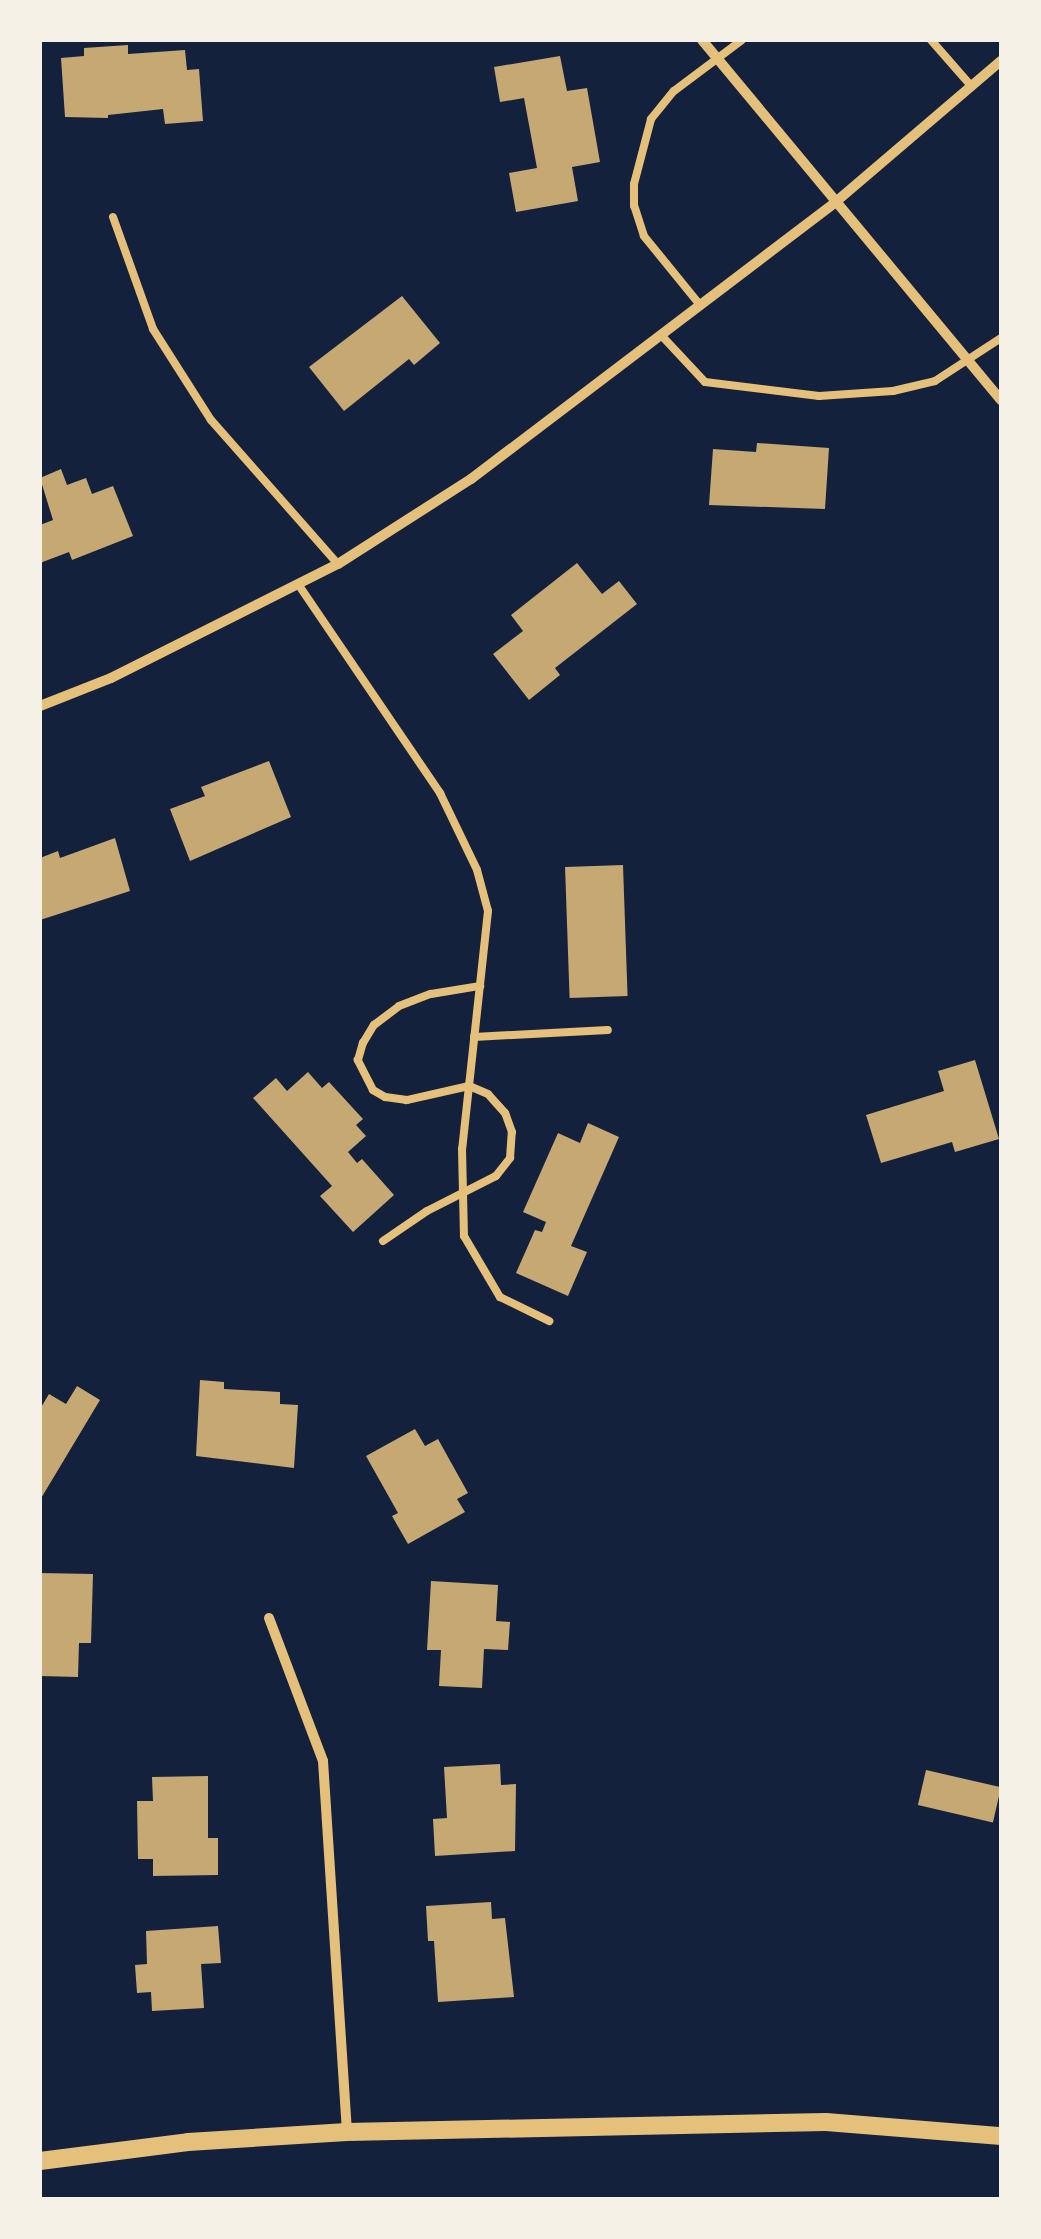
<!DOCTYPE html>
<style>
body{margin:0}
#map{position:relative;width:1041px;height:2239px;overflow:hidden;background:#14213d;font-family:"Work Sans",sans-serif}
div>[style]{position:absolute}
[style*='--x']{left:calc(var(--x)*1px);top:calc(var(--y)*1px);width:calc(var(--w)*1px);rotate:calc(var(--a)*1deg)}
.building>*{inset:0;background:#c6a872;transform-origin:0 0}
.service>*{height:8px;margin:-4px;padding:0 4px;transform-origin:4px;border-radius:4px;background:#e5c07b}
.minor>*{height:10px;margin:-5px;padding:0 5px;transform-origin:5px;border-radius:5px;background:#e5c07b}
.tertiary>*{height:18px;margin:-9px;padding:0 9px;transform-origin:9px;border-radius:9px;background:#e5c07b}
span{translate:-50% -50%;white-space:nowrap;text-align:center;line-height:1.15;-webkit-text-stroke:10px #f6f1e7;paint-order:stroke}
.frame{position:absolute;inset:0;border:42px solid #f6f1e7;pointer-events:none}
</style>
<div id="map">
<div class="building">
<div style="clip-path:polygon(128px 45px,128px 54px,185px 50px,187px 70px,199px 69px,203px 121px,165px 124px,163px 109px,108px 115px,108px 118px,65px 117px,61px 58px,84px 56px,84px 48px)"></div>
<div style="clip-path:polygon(560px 56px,567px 91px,587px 88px,600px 162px,572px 167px,578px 201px,516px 212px,509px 173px,537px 168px,524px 98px,500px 102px,494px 67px)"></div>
<div style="clip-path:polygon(402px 296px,440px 343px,414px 365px,409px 359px,344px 411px,309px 367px)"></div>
<div style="clip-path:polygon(757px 443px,829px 448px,825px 509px,709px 505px,713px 449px,756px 452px)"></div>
<div style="clip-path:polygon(61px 469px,67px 485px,86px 478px,92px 494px,113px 486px,133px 536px,72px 560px,69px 552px,40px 563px,40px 525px,53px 520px,40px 478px)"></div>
<div style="clip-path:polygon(577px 563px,602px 594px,619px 581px,637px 604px,555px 668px,560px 675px,529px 700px,493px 654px,523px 631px,511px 615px)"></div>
<div style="clip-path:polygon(269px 761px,291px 817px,190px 861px,170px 809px,205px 796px,201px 787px)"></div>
<div style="clip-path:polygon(115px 838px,130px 891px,40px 920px,40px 858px,58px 851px,60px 858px)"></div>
<div style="left:623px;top:865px;width:131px;height:58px;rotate:88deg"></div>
<div style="clip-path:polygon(975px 1060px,999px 1139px,955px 1152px,952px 1142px,881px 1163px,866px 1115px,944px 1091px,938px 1071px)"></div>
<div style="clip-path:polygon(308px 1072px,322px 1088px,329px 1082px,363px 1119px,356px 1125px,366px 1136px,348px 1152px,357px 1163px,362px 1159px,394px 1195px,353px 1232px,320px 1196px,332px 1186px,253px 1098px,276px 1078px,287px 1091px)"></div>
<div style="clip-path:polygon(588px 1123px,619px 1137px,571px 1246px,587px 1252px,568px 1296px,516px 1273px,535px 1230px,542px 1232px,546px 1222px,523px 1212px,558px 1133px,580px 1143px)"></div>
<div style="clip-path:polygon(200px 1380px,224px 1382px,224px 1389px,280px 1392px,280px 1404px,298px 1405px,294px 1468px,196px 1456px)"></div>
<div style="clip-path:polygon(77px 1386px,100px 1400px,40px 1500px,40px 1409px,49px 1394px,66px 1404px)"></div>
<div style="clip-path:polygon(415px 1429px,425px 1446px,438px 1439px,468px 1493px,457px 1499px,465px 1512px,408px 1544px,392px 1516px,398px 1513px,366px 1456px)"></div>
<div style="clip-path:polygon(40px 1573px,93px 1574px,91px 1643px,79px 1643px,78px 1677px,40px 1676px)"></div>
<div style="clip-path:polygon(431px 1581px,498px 1585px,496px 1621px,510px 1622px,508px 1650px,484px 1649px,482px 1688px,439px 1686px,441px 1650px,427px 1650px)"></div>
<div style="clip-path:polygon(500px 1764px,501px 1785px,516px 1784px,515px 1851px,435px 1856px,433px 1819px,447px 1818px,444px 1767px)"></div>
<div style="left:926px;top:1770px;width:77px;height:36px;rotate:13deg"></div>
<div style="clip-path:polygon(208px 1776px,208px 1838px,218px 1838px,218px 1875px,153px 1876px,153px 1859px,138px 1859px,137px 1801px,153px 1801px,152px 1777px)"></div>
<div style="clip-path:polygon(491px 1902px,492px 1919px,505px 1918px,514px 1997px,438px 2002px,434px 1941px,428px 1941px,426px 1906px)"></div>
<div style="clip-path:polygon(218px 1926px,221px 1963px,201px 1964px,204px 2008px,152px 2011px,151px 1992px,137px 1993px,135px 1965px,147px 1964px,146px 1931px)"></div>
</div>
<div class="service">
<div style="--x:931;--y:40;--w:62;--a:48.9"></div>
<div style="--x:113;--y:217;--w:119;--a:70.3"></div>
<div style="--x:153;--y:329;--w:108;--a:57.5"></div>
<div style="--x:211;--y:420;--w:192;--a:48.6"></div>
<div style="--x:700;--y:305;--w:89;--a:-129.1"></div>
<div style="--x:644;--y:236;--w:32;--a:-108"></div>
<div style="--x:634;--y:206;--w:22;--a:-90"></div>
<div style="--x:634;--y:184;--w:67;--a:-75.3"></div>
<div style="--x:651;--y:119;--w:36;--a:-51"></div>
<div style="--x:674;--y:91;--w:85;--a:-36.9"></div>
<div style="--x:661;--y:335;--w:64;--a:46.9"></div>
<div style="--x:705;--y:382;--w:115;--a:7"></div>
<div style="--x:819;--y:396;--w:74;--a:-3.9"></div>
<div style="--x:893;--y:391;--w:43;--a:-13.4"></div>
<div style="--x:935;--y:381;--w:79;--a:-33.1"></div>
<div style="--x:298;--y:584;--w:253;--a:55.8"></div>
<div style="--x:440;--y:793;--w:85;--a:64.3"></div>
<div style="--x:477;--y:870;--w:42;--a:75"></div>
<div style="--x:488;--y:911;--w:239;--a:96.2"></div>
<div style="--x:462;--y:1149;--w:87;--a:88.7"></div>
<div style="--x:464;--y:1236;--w:71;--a:59.5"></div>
<div style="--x:500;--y:1297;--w:55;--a:26.1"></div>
<div style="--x:474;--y:1037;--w:134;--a:-3"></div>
<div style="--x:383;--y:1241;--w:53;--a:-34.3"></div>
<div style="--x:427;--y:1211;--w:77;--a:-26.9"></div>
<div style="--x:496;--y:1176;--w:23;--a:-52"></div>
<div style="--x:510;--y:1158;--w:26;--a:-86"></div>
<div style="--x:512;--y:1132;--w:20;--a:-110"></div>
<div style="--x:505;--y:1113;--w:25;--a:-132"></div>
<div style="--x:488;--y:1094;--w:21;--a:-157"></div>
<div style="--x:469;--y:1086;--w:64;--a:167.3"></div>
<div style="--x:407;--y:1100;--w:22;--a:-172"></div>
<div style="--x:385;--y:1097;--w:14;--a:-150"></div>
<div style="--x:373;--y:1090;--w:34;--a:-117"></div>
<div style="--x:358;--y:1060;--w:18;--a:-74"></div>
<div style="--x:363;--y:1043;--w:21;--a:-59"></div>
<div style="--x:374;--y:1025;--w:31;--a:-37"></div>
<div style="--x:399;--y:1006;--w:34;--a:-21"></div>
<div style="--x:431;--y:994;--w:50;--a:-9.3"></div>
</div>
<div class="minor">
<div style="--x:702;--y:40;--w:468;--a:50.3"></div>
<div style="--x:40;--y:706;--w:76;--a:-21.5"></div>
<div style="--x:111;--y:678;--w:254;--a:-26.7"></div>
<div style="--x:338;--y:564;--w:158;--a:-32.6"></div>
<div style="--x:471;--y:479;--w:461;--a:-37.2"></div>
<div style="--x:838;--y:200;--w:214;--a:-40.5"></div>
<div style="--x:269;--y:1618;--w:153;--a:69.3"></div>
<div style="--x:323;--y:1761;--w:372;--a:86.3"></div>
</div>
<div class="tertiary">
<div style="--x:40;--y:2161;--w:149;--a:-7.3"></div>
<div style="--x:188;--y:2142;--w:159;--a:-3.6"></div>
<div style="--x:347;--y:2132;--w:479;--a:-1.2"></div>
<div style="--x:826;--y:2122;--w:176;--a:4.6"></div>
</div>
<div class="frame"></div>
</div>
